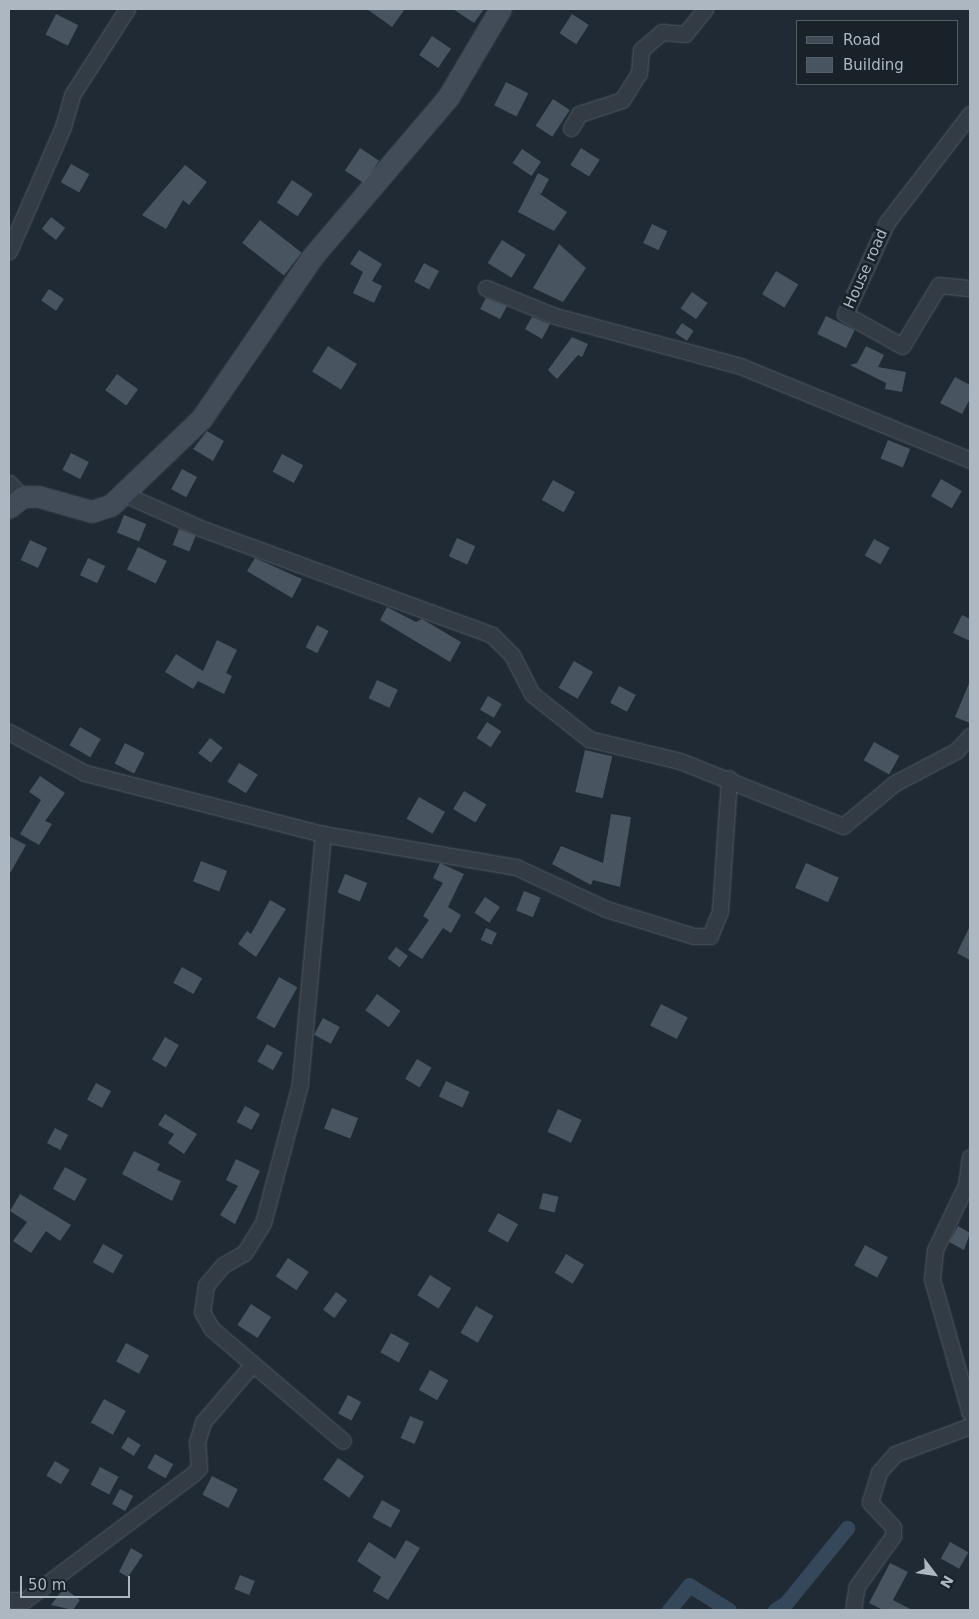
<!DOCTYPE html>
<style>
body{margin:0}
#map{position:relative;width:979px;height:1619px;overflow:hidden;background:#202a34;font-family:"DejaVu Sans",sans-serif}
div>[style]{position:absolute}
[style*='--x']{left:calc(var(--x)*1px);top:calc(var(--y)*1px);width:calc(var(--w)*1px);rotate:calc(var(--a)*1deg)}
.canal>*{height:15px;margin:-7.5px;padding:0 7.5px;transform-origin:7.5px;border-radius:7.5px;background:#35475b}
.building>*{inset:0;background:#485460;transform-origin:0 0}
.roads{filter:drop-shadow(0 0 1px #515a63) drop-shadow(0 0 1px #515a63)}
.street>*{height:15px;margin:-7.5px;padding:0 7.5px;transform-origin:7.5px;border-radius:7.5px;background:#333c45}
.secondary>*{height:20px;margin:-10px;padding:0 10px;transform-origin:10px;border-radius:10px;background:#424b58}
span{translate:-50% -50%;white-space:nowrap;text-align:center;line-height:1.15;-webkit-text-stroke:5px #192129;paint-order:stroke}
.street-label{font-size:15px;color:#adb7c2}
.frame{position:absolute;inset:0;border:10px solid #adb7c2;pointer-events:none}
.legend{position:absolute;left:796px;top:20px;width:162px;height:65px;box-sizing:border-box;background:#192129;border:1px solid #545d66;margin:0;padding:6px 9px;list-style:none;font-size:15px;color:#adb7c2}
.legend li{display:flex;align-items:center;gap:10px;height:25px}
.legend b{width:25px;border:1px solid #545d66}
.north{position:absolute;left:909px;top:1549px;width:50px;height:50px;-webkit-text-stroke:4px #192129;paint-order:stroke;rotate:121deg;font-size:14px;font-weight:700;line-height:20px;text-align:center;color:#adb7c2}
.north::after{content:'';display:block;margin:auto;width:18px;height:22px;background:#adb7c2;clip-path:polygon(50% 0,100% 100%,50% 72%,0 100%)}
.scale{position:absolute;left:20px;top:1576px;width:110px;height:22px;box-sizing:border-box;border:2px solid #adb7c2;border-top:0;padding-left:6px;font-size:15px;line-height:18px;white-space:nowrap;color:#adb7c2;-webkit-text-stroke:4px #192129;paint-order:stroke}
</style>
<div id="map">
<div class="canal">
<div style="--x:669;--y:1610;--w:32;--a:-51"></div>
<div style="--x:689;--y:1585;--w:47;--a:32"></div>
<div style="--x:775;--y:1610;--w:13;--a:-32"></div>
<div style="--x:786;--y:1603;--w:97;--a:-50.9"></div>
</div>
<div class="building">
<div style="clip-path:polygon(367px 9px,405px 9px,392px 27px)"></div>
<div style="clip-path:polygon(453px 9px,484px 9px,474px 23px)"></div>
<div style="left:56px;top:14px;width:25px;height:23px;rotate:27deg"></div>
<div style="left:572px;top:14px;width:20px;height:23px;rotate:33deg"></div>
<div style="left:432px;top:36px;width:23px;height:23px;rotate:34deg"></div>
<div style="left:506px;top:82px;width:25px;height:26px;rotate:27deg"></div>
<div style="left:553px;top:99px;width:20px;height:32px;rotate:33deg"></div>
<div style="left:360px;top:148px;width:23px;height:27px;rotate:34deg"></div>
<div style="left:581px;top:148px;width:22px;height:20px;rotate:32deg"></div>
<div style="left:522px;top:149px;width:23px;height:17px;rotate:34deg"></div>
<div style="left:71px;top:164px;width:21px;height:21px;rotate:29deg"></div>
<div style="clip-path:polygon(185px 165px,207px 182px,189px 205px,183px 200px,166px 229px,142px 215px)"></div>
<div style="clip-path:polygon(538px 173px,549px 179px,541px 194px,537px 192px,567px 212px,554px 231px,518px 212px)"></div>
<div style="left:292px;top:180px;width:25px;height:27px;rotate:34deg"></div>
<div style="left:51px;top:217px;width:18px;height:15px;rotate:38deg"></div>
<div style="left:260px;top:220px;width:53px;height:29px;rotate:38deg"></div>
<div style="left:652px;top:224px;width:17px;height:21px;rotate:25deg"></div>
<div style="left:502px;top:240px;width:28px;height:27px;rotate:32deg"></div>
<div style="clip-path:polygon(559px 244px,586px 268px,563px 302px,533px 288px)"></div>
<div style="clip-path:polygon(359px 250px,382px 264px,372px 281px,382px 286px,374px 303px,353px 293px,363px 272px,350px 264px)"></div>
<div style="left:424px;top:263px;width:17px;height:21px;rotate:28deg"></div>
<div style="left:776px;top:271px;width:26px;height:27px;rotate:31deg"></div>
<div style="left:49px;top:289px;width:18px;height:14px;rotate:34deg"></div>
<div style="left:692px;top:292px;width:19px;height:20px;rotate:35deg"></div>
<div style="clip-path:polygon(486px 298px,507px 306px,500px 319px,480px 309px)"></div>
<div style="left:826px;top:316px;width:32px;height:20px;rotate:26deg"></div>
<div style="clip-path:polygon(532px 317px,550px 324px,542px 339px,525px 329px)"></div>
<div style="left:682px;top:323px;width:14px;height:12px;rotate:34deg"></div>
<div style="clip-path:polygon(572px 337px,588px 344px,582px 357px,578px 355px,557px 379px,548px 370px)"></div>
<div style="left:328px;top:346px;width:34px;height:30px;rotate:32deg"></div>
<div style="clip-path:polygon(866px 346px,884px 355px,878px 367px,906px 372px,902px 392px,885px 389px,886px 383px,850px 365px,857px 363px)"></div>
<div style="left:117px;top:374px;width:26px;height:20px;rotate:36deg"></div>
<div style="clip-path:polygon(955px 377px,970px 385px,970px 399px,962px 414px,940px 403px)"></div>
<div style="clip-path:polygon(207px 431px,224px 441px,213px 461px,193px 449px)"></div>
<div style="left:888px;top:440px;width:24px;height:20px;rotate:22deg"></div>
<div style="left:71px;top:453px;width:20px;height:19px;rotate:27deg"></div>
<div style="left:282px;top:454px;width:24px;height:20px;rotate:28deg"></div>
<div style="left:182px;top:469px;width:17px;height:23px;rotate:28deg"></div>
<div style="left:941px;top:479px;width:24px;height:20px;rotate:30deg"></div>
<div style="left:553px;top:480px;width:25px;height:23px;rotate:29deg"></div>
<div style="left:124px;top:515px;width:24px;height:19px;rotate:22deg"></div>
<div style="left:179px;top:529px;width:18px;height:17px;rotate:22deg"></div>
<div style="left:457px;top:538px;width:20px;height:20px;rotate:24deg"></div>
<div style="left:874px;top:539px;width:18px;height:19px;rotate:29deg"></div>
<div style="left:30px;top:540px;width:19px;height:22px;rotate:25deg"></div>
<div style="left:138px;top:547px;width:32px;height:25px;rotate:26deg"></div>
<div style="left:88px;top:558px;width:19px;height:19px;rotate:25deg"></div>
<div style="clip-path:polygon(255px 558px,302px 579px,292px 598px,247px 571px)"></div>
<div style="clip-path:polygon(387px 607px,416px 622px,422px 619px,461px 642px,450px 662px,380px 620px)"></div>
<div style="clip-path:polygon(962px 615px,970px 619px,970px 641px,953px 633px)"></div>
<div style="left:317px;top:625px;width:13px;height:25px;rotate:27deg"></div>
<div style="clip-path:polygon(217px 640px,237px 650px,226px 673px,232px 676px,224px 694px,198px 681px,193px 689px,165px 672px,176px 654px,203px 671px)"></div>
<div style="left:574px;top:661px;width:22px;height:31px;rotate:30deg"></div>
<div style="left:377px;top:680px;width:23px;height:20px;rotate:25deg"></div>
<div style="clip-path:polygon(970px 681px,970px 723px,955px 717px)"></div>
<div style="left:619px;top:686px;width:19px;height:19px;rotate:28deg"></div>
<div style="left:488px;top:696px;width:16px;height:16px;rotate:30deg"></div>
<div style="left:487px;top:722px;width:17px;height:19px;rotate:33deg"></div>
<div style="left:80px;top:727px;width:24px;height:21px;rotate:30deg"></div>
<div style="left:210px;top:738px;width:16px;height:19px;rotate:38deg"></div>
<div style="left:874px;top:742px;width:29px;height:21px;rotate:29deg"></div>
<div style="left:125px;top:743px;width:22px;height:23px;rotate:27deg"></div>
<div style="left:585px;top:750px;width:28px;height:43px;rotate:13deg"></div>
<div style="left:239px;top:763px;width:22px;height:22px;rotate:32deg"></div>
<div style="clip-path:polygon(40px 776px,65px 793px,45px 821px,52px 824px,39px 845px,20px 834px,41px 800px,29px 792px)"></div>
<div style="left:464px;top:791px;width:26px;height:21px;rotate:31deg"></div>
<div style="left:419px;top:797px;width:30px;height:25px;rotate:30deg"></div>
<div style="clip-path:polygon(611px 814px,631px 817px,620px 887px,593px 880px,591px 885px,552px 864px,561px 846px,603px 863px)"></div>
<div style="clip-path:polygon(9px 836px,26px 845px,9px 875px)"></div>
<div style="left:201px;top:861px;width:28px;height:22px;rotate:21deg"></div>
<div style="clip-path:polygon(440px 863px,464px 874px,448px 907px,461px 915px,451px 933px,443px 928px,422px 959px,408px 950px,429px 920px,423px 916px,443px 883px,433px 878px)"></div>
<div style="left:806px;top:863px;width:36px;height:27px;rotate:24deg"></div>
<div style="left:345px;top:874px;width:24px;height:20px;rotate:22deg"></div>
<div style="left:524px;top:891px;width:18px;height:21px;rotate:22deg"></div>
<div style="left:485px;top:897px;width:18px;height:19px;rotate:34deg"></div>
<div style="clip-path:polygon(270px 900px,286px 909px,256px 957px,238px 944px,247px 931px,251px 934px)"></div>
<div style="clip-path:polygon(970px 926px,970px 960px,957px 953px)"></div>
<div style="left:486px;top:928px;width:12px;height:13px;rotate:24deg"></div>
<div style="left:396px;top:947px;width:15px;height:14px;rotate:37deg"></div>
<div style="left:182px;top:967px;width:23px;height:18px;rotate:29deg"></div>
<div style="left:279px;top:977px;width:21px;height:47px;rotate:29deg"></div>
<div style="left:377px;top:994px;width:29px;height:20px;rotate:36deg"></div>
<div style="left:661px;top:1004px;width:30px;height:24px;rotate:27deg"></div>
<div style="left:323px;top:1018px;width:19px;height:19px;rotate:28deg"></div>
<div style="left:165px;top:1037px;width:16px;height:26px;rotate:30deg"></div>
<div style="left:267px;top:1044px;width:18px;height:20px;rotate:29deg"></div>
<div style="left:417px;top:1059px;width:17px;height:23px;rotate:31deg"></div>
<div style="left:446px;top:1081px;width:26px;height:17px;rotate:25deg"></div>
<div style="left:96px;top:1083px;width:17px;height:19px;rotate:28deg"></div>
<div style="left:245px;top:1106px;width:17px;height:18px;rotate:28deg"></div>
<div style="left:332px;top:1108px;width:28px;height:22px;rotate:21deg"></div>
<div style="left:558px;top:1109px;width:26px;height:25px;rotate:25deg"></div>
<div style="clip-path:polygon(165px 1114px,197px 1134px,184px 1154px,168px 1143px,174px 1134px,158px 1125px)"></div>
<div style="left:55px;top:1128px;width:15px;height:17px;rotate:28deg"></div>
<div style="clip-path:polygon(134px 1151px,160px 1164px,157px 1170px,181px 1181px,172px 1201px,122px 1174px)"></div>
<div style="clip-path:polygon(236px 1159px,260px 1171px,235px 1224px,220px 1215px,238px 1186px,226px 1180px)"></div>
<div style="left:65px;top:1167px;width:25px;height:25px;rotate:29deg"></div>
<div style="left:543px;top:1193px;width:16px;height:16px;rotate:14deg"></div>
<div style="clip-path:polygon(20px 1194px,71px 1225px,60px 1241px,46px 1231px,31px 1253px,13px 1241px,27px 1222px,10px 1211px)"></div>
<div style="left:498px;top:1213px;width:23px;height:21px;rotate:29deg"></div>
<div style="clip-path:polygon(958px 1226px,970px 1233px,964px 1250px,949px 1242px)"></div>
<div style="left:103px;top:1244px;width:23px;height:21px;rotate:29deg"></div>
<div style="left:865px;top:1245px;width:26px;height:23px;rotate:28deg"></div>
<div style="left:566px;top:1254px;width:21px;height:22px;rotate:31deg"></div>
<div style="left:288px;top:1258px;width:25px;height:22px;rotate:34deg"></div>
<div style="left:430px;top:1275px;width:25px;height:24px;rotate:32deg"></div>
<div style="left:336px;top:1292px;width:14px;height:22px;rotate:36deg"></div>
<div style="left:251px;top:1304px;width:24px;height:25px;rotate:33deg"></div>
<div style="left:476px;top:1306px;width:20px;height:31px;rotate:30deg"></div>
<div style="left:391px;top:1333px;width:21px;height:22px;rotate:29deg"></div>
<div style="left:126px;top:1343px;width:26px;height:21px;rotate:28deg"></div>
<div style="left:430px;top:1370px;width:21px;height:23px;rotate:29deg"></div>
<div style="left:348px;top:1395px;width:15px;height:21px;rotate:28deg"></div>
<div style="left:104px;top:1399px;width:25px;height:27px;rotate:29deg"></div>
<div style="left:410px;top:1416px;width:15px;height:24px;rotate:23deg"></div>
<div style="left:128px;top:1437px;width:15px;height:13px;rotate:32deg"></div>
<div style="left:155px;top:1454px;width:21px;height:16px;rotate:29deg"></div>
<div style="left:338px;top:1458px;width:32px;height:26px;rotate:35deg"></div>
<div style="left:55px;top:1461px;width:17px;height:17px;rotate:31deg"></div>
<div style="left:100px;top:1467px;width:21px;height:20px;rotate:28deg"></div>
<div style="left:212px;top:1476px;width:29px;height:21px;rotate:27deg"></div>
<div style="left:120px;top:1489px;width:15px;height:17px;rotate:28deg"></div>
<div style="left:382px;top:1500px;width:21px;height:20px;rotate:29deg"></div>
<div style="clip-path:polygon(406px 1540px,420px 1548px,388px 1600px,373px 1591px,381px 1577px,357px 1561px,369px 1542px,395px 1559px)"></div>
<div style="left:950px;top:1542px;width:21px;height:19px;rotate:29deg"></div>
<div style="clip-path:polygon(131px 1548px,143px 1555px,128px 1577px,119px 1572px)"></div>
<div style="clip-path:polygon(890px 1563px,908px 1572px,893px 1600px,912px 1610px,883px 1610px,869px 1603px)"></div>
<div style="left:240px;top:1575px;width:16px;height:15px;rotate:22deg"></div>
<div style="clip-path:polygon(64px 1588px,80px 1600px,73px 1610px,51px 1605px)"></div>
</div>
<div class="roads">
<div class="street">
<div style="--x:970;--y:114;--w:136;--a:127.5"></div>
<div style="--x:887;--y:222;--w:101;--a:114.5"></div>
<div style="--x:845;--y:314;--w:65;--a:29.3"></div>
<div style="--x:902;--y:346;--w:71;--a:-58.8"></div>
<div style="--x:939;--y:285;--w:31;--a:6"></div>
<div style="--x:571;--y:128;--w:16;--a:-60"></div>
<div style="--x:579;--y:114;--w:45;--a:-18"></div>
<div style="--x:622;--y:100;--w:32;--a:-58"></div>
<div style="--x:639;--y:73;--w:23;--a:-85"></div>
<div style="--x:641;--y:50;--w:28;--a:-41"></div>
<div style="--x:662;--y:32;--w:23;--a:5"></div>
<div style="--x:685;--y:34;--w:32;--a:-51"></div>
<div style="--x:9;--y:251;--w:135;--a:-66.5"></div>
<div style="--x:63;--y:127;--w:33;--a:-74"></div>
<div style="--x:72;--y:95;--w:102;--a:-57.4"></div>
<div style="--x:486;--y:288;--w:74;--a:22.1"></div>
<div style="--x:555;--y:316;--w:192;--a:15.1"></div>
<div style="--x:740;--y:366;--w:248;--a:22.2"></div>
<div style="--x:9;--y:483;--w:20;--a:45"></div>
<div style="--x:124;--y:494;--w:83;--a:24.1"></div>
<div style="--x:200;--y:528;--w:311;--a:20.1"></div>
<div style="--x:492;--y:635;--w:28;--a:45"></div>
<div style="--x:512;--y:655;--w:44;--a:62.9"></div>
<div style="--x:532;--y:694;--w:73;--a:38.3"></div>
<div style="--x:589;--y:739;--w:94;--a:13.6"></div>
<div style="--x:680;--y:761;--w:175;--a:21.7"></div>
<div style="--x:843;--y:826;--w:67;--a:-39.6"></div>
<div style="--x:895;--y:783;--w:69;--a:-27.7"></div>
<div style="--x:956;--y:751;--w:21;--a:-47"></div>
<div style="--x:9;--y:732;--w:86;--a:28.3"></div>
<div style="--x:85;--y:773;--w:246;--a:14.4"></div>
<div style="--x:323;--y:834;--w:196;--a:9.7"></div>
<div style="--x:516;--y:867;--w:99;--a:25"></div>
<div style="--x:606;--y:909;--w:92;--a:17.1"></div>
<div style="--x:694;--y:936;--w:16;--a:0"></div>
<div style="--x:710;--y:936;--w:27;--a:-68"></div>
<div style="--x:720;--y:911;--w:133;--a:-86.1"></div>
<div style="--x:323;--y:834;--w:251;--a:95.3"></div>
<div style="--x:300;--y:1084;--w:144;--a:104.9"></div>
<div style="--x:263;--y:1223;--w:36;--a:122"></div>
<div style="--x:244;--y:1253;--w:24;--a:150"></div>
<div style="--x:223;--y:1265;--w:26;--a:130"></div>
<div style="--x:206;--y:1285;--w:27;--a:98"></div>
<div style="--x:202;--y:1312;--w:20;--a:60"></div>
<div style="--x:212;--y:1329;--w:172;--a:40.5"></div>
<div style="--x:970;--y:1157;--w:28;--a:98"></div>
<div style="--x:966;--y:1185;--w:72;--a:115.5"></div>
<div style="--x:935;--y:1250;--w:29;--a:96"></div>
<div style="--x:932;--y:1279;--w:139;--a:74.2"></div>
<div style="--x:9;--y:1600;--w:16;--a:0"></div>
<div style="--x:25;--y:1600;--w:210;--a:-36.9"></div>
<div style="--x:193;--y:1474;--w:8;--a:-45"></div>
<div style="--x:199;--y:1468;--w:26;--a:-94"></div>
<div style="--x:197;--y:1442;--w:21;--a:-73"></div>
<div style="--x:203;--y:1422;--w:75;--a:-49.3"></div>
<div style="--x:853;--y:1610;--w:24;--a:-81"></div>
<div style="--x:857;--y:1586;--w:62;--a:-54.2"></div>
<div style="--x:893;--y:1536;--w:9;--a:-90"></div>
<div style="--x:893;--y:1527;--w:34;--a:-133"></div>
<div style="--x:870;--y:1502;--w:31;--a:-73"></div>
<div style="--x:879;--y:1472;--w:24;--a:-48"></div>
<div style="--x:895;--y:1454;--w:80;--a:-20.5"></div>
</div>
<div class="secondary">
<div style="--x:9;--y:508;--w:18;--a:-38"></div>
<div style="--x:23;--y:497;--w:16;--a:0"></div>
<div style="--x:39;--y:497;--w:55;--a:15.8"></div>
<div style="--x:92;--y:512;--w:20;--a:-18"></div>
<div style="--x:111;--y:506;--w:126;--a:-43.7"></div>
<div style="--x:202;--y:419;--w:196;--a:-55.6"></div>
<div style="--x:313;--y:257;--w:210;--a:-49.6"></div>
<div style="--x:449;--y:97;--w:102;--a:-59.4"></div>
</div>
</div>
<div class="street-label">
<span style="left:866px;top:269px;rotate:-66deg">House road</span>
</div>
<div class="frame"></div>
<ul class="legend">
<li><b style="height:6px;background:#424b58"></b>Road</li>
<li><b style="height:14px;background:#485460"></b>Building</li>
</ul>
<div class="north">N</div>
<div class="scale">50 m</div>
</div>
